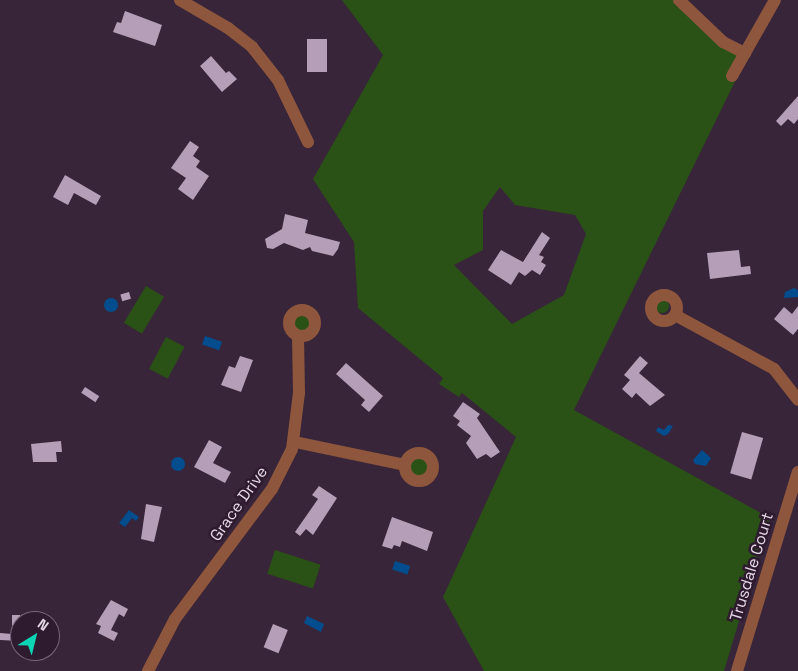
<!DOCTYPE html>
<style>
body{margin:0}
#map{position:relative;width:798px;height:671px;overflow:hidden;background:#382539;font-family:"Space Grotesk",sans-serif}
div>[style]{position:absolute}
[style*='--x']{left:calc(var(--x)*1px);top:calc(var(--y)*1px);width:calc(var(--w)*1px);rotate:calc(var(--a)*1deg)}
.green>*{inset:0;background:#2a5116;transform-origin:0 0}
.round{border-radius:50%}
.water>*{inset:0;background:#024d8e;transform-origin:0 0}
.building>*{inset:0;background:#b59eb7;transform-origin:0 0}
.minor>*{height:12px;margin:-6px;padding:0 6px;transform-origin:6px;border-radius:6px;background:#8e563c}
.minor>.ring{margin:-6px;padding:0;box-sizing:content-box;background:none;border:12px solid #8e563c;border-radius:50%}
span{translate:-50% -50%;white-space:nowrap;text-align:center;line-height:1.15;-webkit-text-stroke:5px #2e1b2f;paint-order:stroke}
.street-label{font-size:16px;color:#e4d8e5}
.north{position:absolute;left:10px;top:611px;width:50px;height:50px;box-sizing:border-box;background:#2e1b2f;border:1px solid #776778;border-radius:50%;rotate:36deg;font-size:14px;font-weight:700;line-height:20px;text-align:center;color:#e4d8e5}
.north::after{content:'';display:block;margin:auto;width:18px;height:22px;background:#0bd5b5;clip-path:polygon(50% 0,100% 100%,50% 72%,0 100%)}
</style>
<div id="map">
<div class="green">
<div style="clip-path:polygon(evenodd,342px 0,679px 0,747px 57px,574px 410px,770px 518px,724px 671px,484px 671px,443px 597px,516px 437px,462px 393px,459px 397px,439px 384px,443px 378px,358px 308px,354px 242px,313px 179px,383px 55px,342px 0,500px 187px,515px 205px,575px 215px,586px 234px,564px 295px,512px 324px,454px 265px,483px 250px,483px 211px,500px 187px)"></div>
<div style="left:146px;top:286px;width:21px;height:43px;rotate:31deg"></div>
<div class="round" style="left:655px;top:299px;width:14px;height:14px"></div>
<div class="round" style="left:292px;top:312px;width:20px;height:20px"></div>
<div style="left:166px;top:337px;width:21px;height:36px;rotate:28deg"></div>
<div class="round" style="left:407px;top:456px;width:22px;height:22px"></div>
<div style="left:275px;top:550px;width:48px;height:25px;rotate:18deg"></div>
</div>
<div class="water">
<div style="clip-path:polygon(794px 288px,798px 290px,798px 297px,784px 298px,785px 292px)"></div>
<div class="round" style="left:104px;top:298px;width:14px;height:14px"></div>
<div style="left:205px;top:336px;width:18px;height:9px;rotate:19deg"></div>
<div style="clip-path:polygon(668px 425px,673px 426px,668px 434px,664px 436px,656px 431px,658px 427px,664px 430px)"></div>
<div style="clip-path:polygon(702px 450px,711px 458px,706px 466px,695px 464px,693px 460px)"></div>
<div class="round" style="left:171px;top:457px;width:14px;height:14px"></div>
<div style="clip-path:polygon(129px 510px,139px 517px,136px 521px,132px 518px,125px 527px,119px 523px)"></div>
<div style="left:395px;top:561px;width:16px;height:9px;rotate:18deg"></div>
<div style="clip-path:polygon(307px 616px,324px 624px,321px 632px,304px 623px)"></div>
</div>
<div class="building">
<div style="clip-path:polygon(125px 11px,162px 25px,155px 46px,113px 32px,117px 22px,121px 23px)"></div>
<div style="left:307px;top:39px;width:20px;height:33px"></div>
<div style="clip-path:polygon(211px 56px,226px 73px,229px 71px,237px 79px,222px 92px,200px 66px)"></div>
<div style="clip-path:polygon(798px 96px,798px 119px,794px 124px,788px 119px,781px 126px,776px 121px)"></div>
<div style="clip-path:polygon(190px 141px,199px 147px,193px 156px,200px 161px,196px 167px,209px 176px,193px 200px,178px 189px,186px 178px,171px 168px)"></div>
<div style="clip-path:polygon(65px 175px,101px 196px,96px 205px,74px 193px,68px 205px,53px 197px)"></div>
<div style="clip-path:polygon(285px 214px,308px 220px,305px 233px,340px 242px,338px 249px,333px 256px,312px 251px,310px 247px,303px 250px,284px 243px,273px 249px,267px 248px,265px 239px,282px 229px)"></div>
<div style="clip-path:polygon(542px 232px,550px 238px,539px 255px,544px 257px,541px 262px,546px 265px,540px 275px,532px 270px,525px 276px,519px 272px,511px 285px,488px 270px,501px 250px,523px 262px)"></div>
<div style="clip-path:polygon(739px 250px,741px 267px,750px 266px,751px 274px,710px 279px,707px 253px)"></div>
<div style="left:129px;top:292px;width:7px;height:9px;rotate:74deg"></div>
<div style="clip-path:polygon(798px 306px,798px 329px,793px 335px,774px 319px,784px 307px,792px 314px)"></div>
<div style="clip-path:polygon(240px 356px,253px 360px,241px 392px,221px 385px,229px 366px,235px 368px)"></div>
<div style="clip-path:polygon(640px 356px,648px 363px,639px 373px,665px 395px,650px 406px,636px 393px,632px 398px,622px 389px,630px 380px,624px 375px)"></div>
<div style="clip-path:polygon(346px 363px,383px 396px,369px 412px,361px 405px,365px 400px,336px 374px)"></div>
<div style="left:85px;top:387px;width:17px;height:7px;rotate:33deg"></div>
<div style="clip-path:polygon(463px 402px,480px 414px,477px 418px,500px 452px,491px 458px,486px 454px,477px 459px,466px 443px,471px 436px,457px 425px,460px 421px,453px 416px)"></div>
<div style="left:742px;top:432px;width:22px;height:43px;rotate:16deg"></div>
<div style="clip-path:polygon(209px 440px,222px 447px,213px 463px,231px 472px,225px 483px,194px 467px)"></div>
<div style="clip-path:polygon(61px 441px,62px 452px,56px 452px,57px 462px,33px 462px,31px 444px)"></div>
<div style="clip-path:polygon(319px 486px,337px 498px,313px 535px,306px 529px,300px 536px,295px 532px,318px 499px,312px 495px)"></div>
<div style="clip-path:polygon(146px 504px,162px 507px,154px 542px,141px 539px)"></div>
<div style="clip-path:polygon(392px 517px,433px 532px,427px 551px,402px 541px,400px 547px,394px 545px,392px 549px,382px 546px)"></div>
<div style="clip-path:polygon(111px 600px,128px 609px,124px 617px,119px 614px,111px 630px,118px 633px,114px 641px,98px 633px,101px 626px,96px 624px)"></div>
<div style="clip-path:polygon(12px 615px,20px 615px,20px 641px,0 640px,0 633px,12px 634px)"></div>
<div style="left:273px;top:624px;width:16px;height:25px;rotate:22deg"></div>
</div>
<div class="minor">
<div style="--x:180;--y:0;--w:56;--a:30.3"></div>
<div style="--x:228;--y:28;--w:31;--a:38"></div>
<div style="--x:252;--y:47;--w:42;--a:51.8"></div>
<div style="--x:278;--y:80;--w:69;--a:64.2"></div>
<div style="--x:679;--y:0;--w:61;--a:43.7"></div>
<div style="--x:723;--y:42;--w:25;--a:27"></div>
<div style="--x:732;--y:76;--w:87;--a:-60.5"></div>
<div class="ring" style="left:651px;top:295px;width:14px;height:14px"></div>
<div class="ring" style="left:289px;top:310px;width:14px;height:14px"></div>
<div style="--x:675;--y:315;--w:113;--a:28.6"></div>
<div style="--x:774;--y:369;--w:39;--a:52"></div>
<div style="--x:295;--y:442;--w:112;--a:11.8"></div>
<div class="ring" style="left:405px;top:453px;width:16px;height:16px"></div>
<div style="--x:148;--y:671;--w:59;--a:-62.6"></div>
<div style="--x:175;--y:619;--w:162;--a:-53.3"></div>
<div style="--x:272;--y:489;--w:45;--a:-63.4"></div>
<div style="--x:292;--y:449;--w:56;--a:-82.9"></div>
<div style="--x:299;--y:393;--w:57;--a:-91"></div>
<div style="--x:737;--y:671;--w:208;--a:-73"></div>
</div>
<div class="street-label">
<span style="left:239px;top:504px;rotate:-55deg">Grace Drive</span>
<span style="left:752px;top:567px;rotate:-73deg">Trusdale Court</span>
</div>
<div class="north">N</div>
</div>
